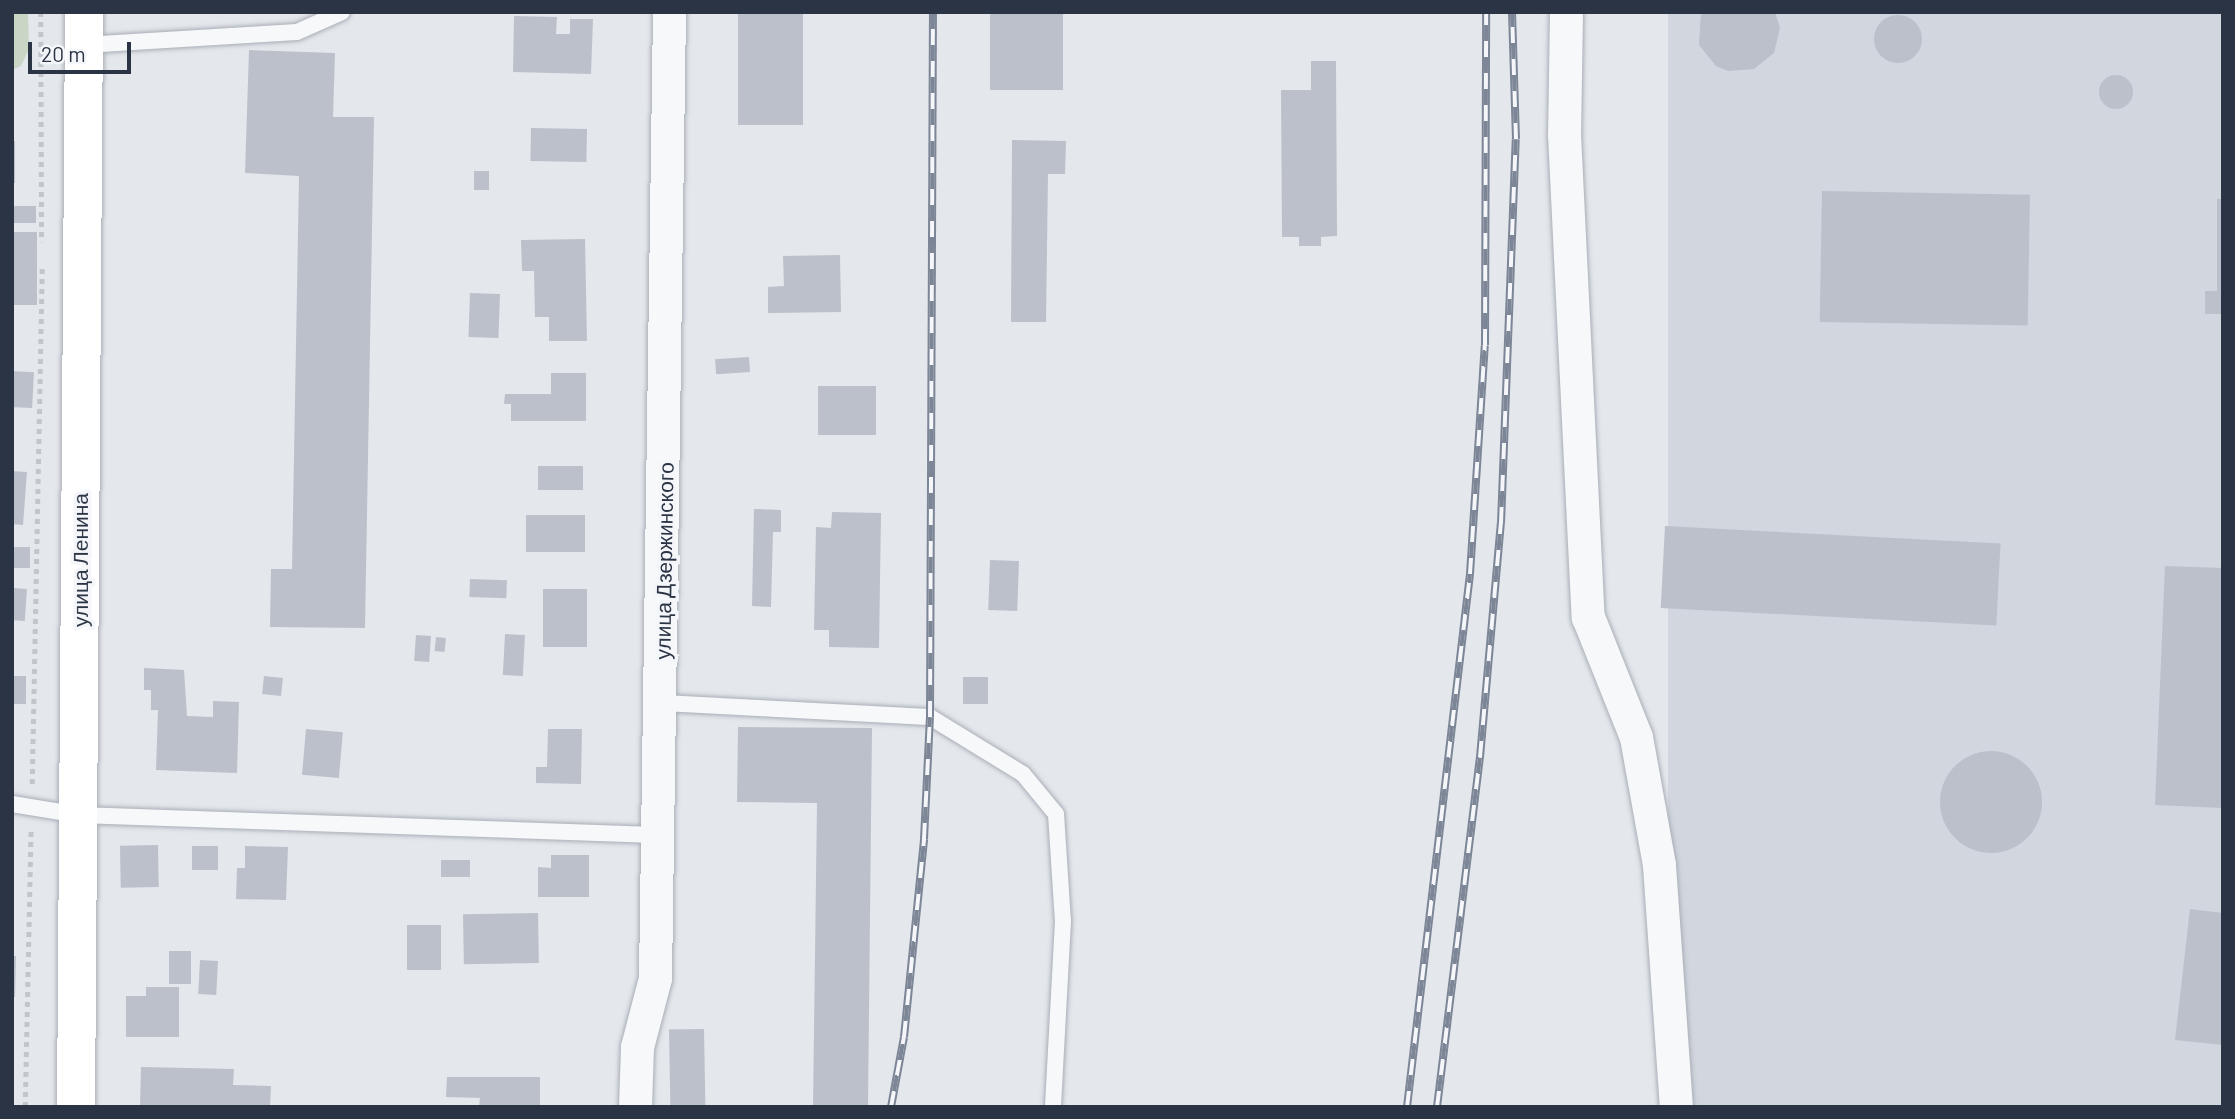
<!DOCTYPE html>
<meta charset="utf-8">
<style>
body{margin:0}
#map{position:relative;width:2235px;height:1119px;overflow:hidden;background:#e4e7ec;font-family:Barlow,sans-serif}
div>[style]{position:absolute}
[style*='--x']{left:calc(var(--x)*1px);top:calc(var(--y)*1px);width:calc(var(--w)*1px);rotate:calc(var(--a)*1deg)}
.built>*{inset:0;background:#d2d6de;transform-origin:0 0}
.green>*{inset:0;background:#c9d6c5}
.building>*{inset:0;background:#bbc0ca;transform-origin:0 0}
.round{border-radius:50%}
.path>*{height:4.5px;margin-top:-2.25px;transform-origin:0;background:repeating-linear-gradient(90deg,#c2c5cb 0 5px,transparent 0 10px)}
.roads{filter:drop-shadow(0 0 2px #a9aeb7) drop-shadow(0 0 2px #a9aeb7)}
.lane>*{height:16px;margin:-8px;padding:0 8px;transform-origin:8px;border-radius:8px;background:#f7f8fa}
.street>*{height:33px;margin:-16.5px;padding:0 16.5px;transform-origin:16.5px;border-radius:16.5px;background:#f7f8fa}
.secondary>*{height:38px;margin:-19px;padding:0 19px;transform-origin:19px;border-radius:19px;background:#fff}
.rail>*{height:8px;margin-top:-4px;transform-origin:0;background:repeating-linear-gradient(90deg,#f4f6f9 0 16px,#7d8696 0 32px);box-sizing:border-box;border-block:2px solid #7d8696}
span{translate:-50% -50%;white-space:nowrap;text-align:center;line-height:1.15;-webkit-text-stroke:7px #f4f6f9;paint-order:stroke}
.street-label{font-size:21px;color:#2b3445}
.frame{position:absolute;inset:0;border:14px solid #2b3445;pointer-events:none}
.scale{position:absolute;left:28px;top:42px;width:103px;height:32px;box-sizing:border-box;border:4px solid #2b3445;border-top:0;padding-left:9px;font-size:21px;line-height:24px;white-space:nowrap;color:#2b3445;-webkit-text-stroke:5px #f4f6f9;paint-order:stroke}
</style>
<div id="map">
<div class="built">
<div style="left:1668px;top:12px;width:555px;height:1095px"></div>
</div>
<div class="green">
<div style="clip-path:polygon(12px 12px,28px 12px,29px 49px,21px 66px,12px 70px)"></div>
</div>
<div class="building">
<div style="left:738px;top:12px;width:65px;height:113px"></div>
<div style="left:990px;top:12px;width:73px;height:78px"></div>
<div style="clip-path:polygon(1701px 12px,1775px 12px,1780px 28px,1774px 53px,1754px 69px,1728px 71px,1716px 66px,1699px 45px)"></div>
<div class="round" style="left:1874px;top:15px;width:48px;height:48px"></div>
<div style="clip-path:polygon(514px 16px,557px 17px,556px 34px,570px 34px,570px 19px,593px 19px,591px 74px,513px 72px)"></div>
<div style="clip-path:polygon(249px 50px,335px 53px,333px 117px,374px 117px,365px 628px,270px 627px,271px 569px,292px 569px,299px 176px,245px 173px)"></div>
<div style="clip-path:polygon(1311px 61px,1336px 61px,1337px 236px,1321px 237px,1321px 246px,1299px 246px,1299px 237px,1282px 237px,1281px 90px,1311px 90px)"></div>
<div class="round" style="left:2099px;top:75px;width:34px;height:34px"></div>
<div style="left:531px;top:128px;width:56px;height:33px;rotate:1deg"></div>
<div style="clip-path:polygon(1012px 140px,1066px 141px,1065px 174px,1048px 174px,1046px 322px,1011px 322px)"></div>
<div style="left:12px;top:141px;width:3px;height:42px"></div>
<div style="left:474px;top:171px;width:15px;height:19px"></div>
<div style="left:1822px;top:191px;width:208px;height:131px;rotate:1deg"></div>
<div style="clip-path:polygon(2217px 199px,2223px 199px,2223px 314px,2205px 314px,2205px 291px,2217px 291px)"></div>
<div style="left:12px;top:206px;width:24px;height:17px"></div>
<div style="left:12px;top:232px;width:25px;height:73px"></div>
<div style="clip-path:polygon(585px 239px,587px 341px,549px 341px,549px 317px,535px 317px,534px 271px,522px 271px,521px 240px)"></div>
<div style="clip-path:polygon(840px 255px,841px 312px,768px 313px,768px 287px,784px 286px,783px 256px)"></div>
<div style="left:470px;top:293px;width:30px;height:44px;rotate:2deg"></div>
<div style="left:749px;top:357px;width:15px;height:34px;rotate:86deg"></div>
<div style="left:12px;top:371px;width:22px;height:36px;rotate:3deg"></div>
<div style="clip-path:polygon(551px 373px,586px 373px,586px 421px,511px 421px,511px 404px,504px 404px,505px 394px,551px 394px)"></div>
<div style="left:818px;top:386px;width:58px;height:49px"></div>
<div style="left:538px;top:466px;width:45px;height:24px"></div>
<div style="clip-path:polygon(12px 471px,27px 472px,23px 525px,12px 524px)"></div>
<div style="clip-path:polygon(754px 509px,781px 510px,781px 532px,773px 532px,771px 607px,752px 606px)"></div>
<div style="clip-path:polygon(832px 512px,881px 513px,879px 648px,829px 647px,829px 630px,814px 630px,816px 527px,831px 528px)"></div>
<div style="left:526px;top:515px;width:59px;height:37px"></div>
<div style="left:1665px;top:526px;width:336px;height:82px;rotate:3deg"></div>
<div style="left:12px;top:547px;width:18px;height:21px"></div>
<div style="left:990px;top:560px;width:29px;height:50px;rotate:2deg"></div>
<div style="clip-path:polygon(2165px 566px,2223px 568px,2223px 808px,2155px 805px)"></div>
<div style="left:470px;top:579px;width:37px;height:18px;rotate:2deg"></div>
<div style="left:12px;top:588px;width:15px;height:32px;rotate:4deg"></div>
<div style="left:543px;top:589px;width:44px;height:58px"></div>
<div style="left:505px;top:634px;width:20px;height:41px;rotate:3deg"></div>
<div style="left:416px;top:635px;width:15px;height:26px;rotate:4deg"></div>
<div style="left:436px;top:637px;width:10px;height:14px;rotate:6deg"></div>
<div style="clip-path:polygon(144px 668px,184px 670px,187px 716px,213px 717px,213px 701px,239px 702px,237px 773px,156px 770px,158px 710px,151px 710px,151px 690px,144px 690px)"></div>
<div style="left:12px;top:676px;width:14px;height:28px"></div>
<div style="left:264px;top:676px;width:19px;height:18px;rotate:6deg"></div>
<div style="left:963px;top:677px;width:25px;height:27px"></div>
<div style="clip-path:polygon(738px 727px,872px 728px,868px 1107px,813px 1107px,817px 803px,737px 802px)"></div>
<div style="left:306px;top:729px;width:37px;height:46px;rotate:5deg"></div>
<div style="clip-path:polygon(548px 729px,582px 729px,581px 784px,536px 783px,536px 767px,547px 767px)"></div>
<div class="round" style="left:1940px;top:751px;width:102px;height:102px"></div>
<div style="left:158px;top:845px;width:42px;height:38px;rotate:89deg"></div>
<div style="left:192px;top:846px;width:26px;height:24px"></div>
<div style="clip-path:polygon(245px 846px,288px 847px,286px 900px,236px 899px,237px 868px,245px 868px)"></div>
<div style="clip-path:polygon(551px 855px,589px 855px,589px 897px,538px 897px,538px 867px,551px 868px)"></div>
<div style="left:441px;top:860px;width:29px;height:17px"></div>
<div style="clip-path:polygon(2190px 909px,2223px 913px,2223px 1045px,2175px 1040px)"></div>
<div style="left:538px;top:913px;width:50px;height:75px;rotate:89deg"></div>
<div style="left:407px;top:925px;width:34px;height:45px"></div>
<div style="left:169px;top:951px;width:22px;height:33px"></div>
<div style="clip-path:polygon(12px 956px,16px 956px,15px 997px,12px 997px)"></div>
<div style="left:200px;top:960px;width:18px;height:34px;rotate:3deg"></div>
<div style="clip-path:polygon(146px 987px,179px 987px,179px 1037px,126px 1037px,126px 996px,146px 996px)"></div>
<div style="left:704px;top:1029px;width:78px;height:35px;rotate:89deg"></div>
<div style="clip-path:polygon(141px 1067px,234px 1069px,233px 1085px,271px 1086px,270px 1107px,140px 1107px)"></div>
<div style="clip-path:polygon(447px 1077px,540px 1077px,540px 1107px,479px 1107px,480px 1098px,446px 1097px)"></div>
</div>
<div class="path">
<div style="--x:41;--y:12;--w:230;--a:89.8"></div>
<div style="--x:32;--y:784;--w:516;--a:-88.89"></div>
<div style="--x:25;--y:1107;--w:276;--a:-88.8"></div>
</div>
<div class="roads">
<div class="lane">
<div style="--x:84;--y:45;--w:213;--a:-3.5"></div>
<div style="--x:297;--y:32;--w:49;--a:-24"></div>
<div style="--x:662;--y:703;--w:268;--a:3"></div>
<div style="--x:930;--y:717;--w:109;--a:31.5"></div>
<div style="--x:1023;--y:774;--w:52;--a:50.5"></div>
<div style="--x:1056;--y:814;--w:107;--a:86.3"></div>
<div style="--x:1063;--y:921;--w:186;--a:93.1"></div>
<div style="--x:12;--y:804;--w:68;--a:9.3"></div>
<div style="--x:79;--y:815;--w:576;--a:1.99"></div>
</div>
<div class="street">
<div style="--x:1566;--y:12;--w:122;--a:90.9"></div>
<div style="--x:1564;--y:134;--w:484;--a:87.2"></div>
<div style="--x:1588;--y:617;--w:129;--a:68.2"></div>
<div style="--x:1636;--y:737;--w:130;--a:79.8"></div>
<div style="--x:1659;--y:865;--w:243;--a:86"></div>
<div style="--x:635;--y:1107;--w:60;--a:-88.1"></div>
<div style="--x:637;--y:1047;--w:71;--a:-75.4"></div>
<div style="--x:655;--y:978;--w:966;--a:-89.17"></div>
</div>
<div class="secondary">
<div style="--x:76;--y:1107;--w:1095;--a:-89.58"></div>
</div>
</div>
<div class="rail">
<div style="--x:891;--y:1107;--w:71;--a:-79.5"></div>
<div style="--x:904;--y:1037;--w:199;--a:-84.2"></div>
<div style="--x:924;--y:839;--w:122;--a:-87.2"></div>
<div style="--x:930;--y:717;--w:705;--a:-89.76"></div>
<div style="--x:1407;--y:1107;--w:537;--a:-83.26"></div>
<div style="--x:1470;--y:574;--w:229;--a:-86.3"></div>
<div style="--x:1485;--y:345;--w:333;--a:-89.8"></div>
<div style="--x:1437;--y:1107;--w:353;--a:-83"></div>
<div style="--x:1480;--y:757;--w:235;--a:-84.9"></div>
<div style="--x:1501;--y:523;--w:384;--a:-87.8"></div>
<div style="--x:1516;--y:139;--w:127;--a:-91.8"></div>
</div>
<div class="street-label">
<span style="left:80px;top:560px;rotate:-90deg">улица Ленина</span>
<span style="left:664px;top:561px;rotate:-89deg">улица Дзержинского</span>
</div>
<div class="frame"></div>
<div class="scale">20 m</div>
</div>
